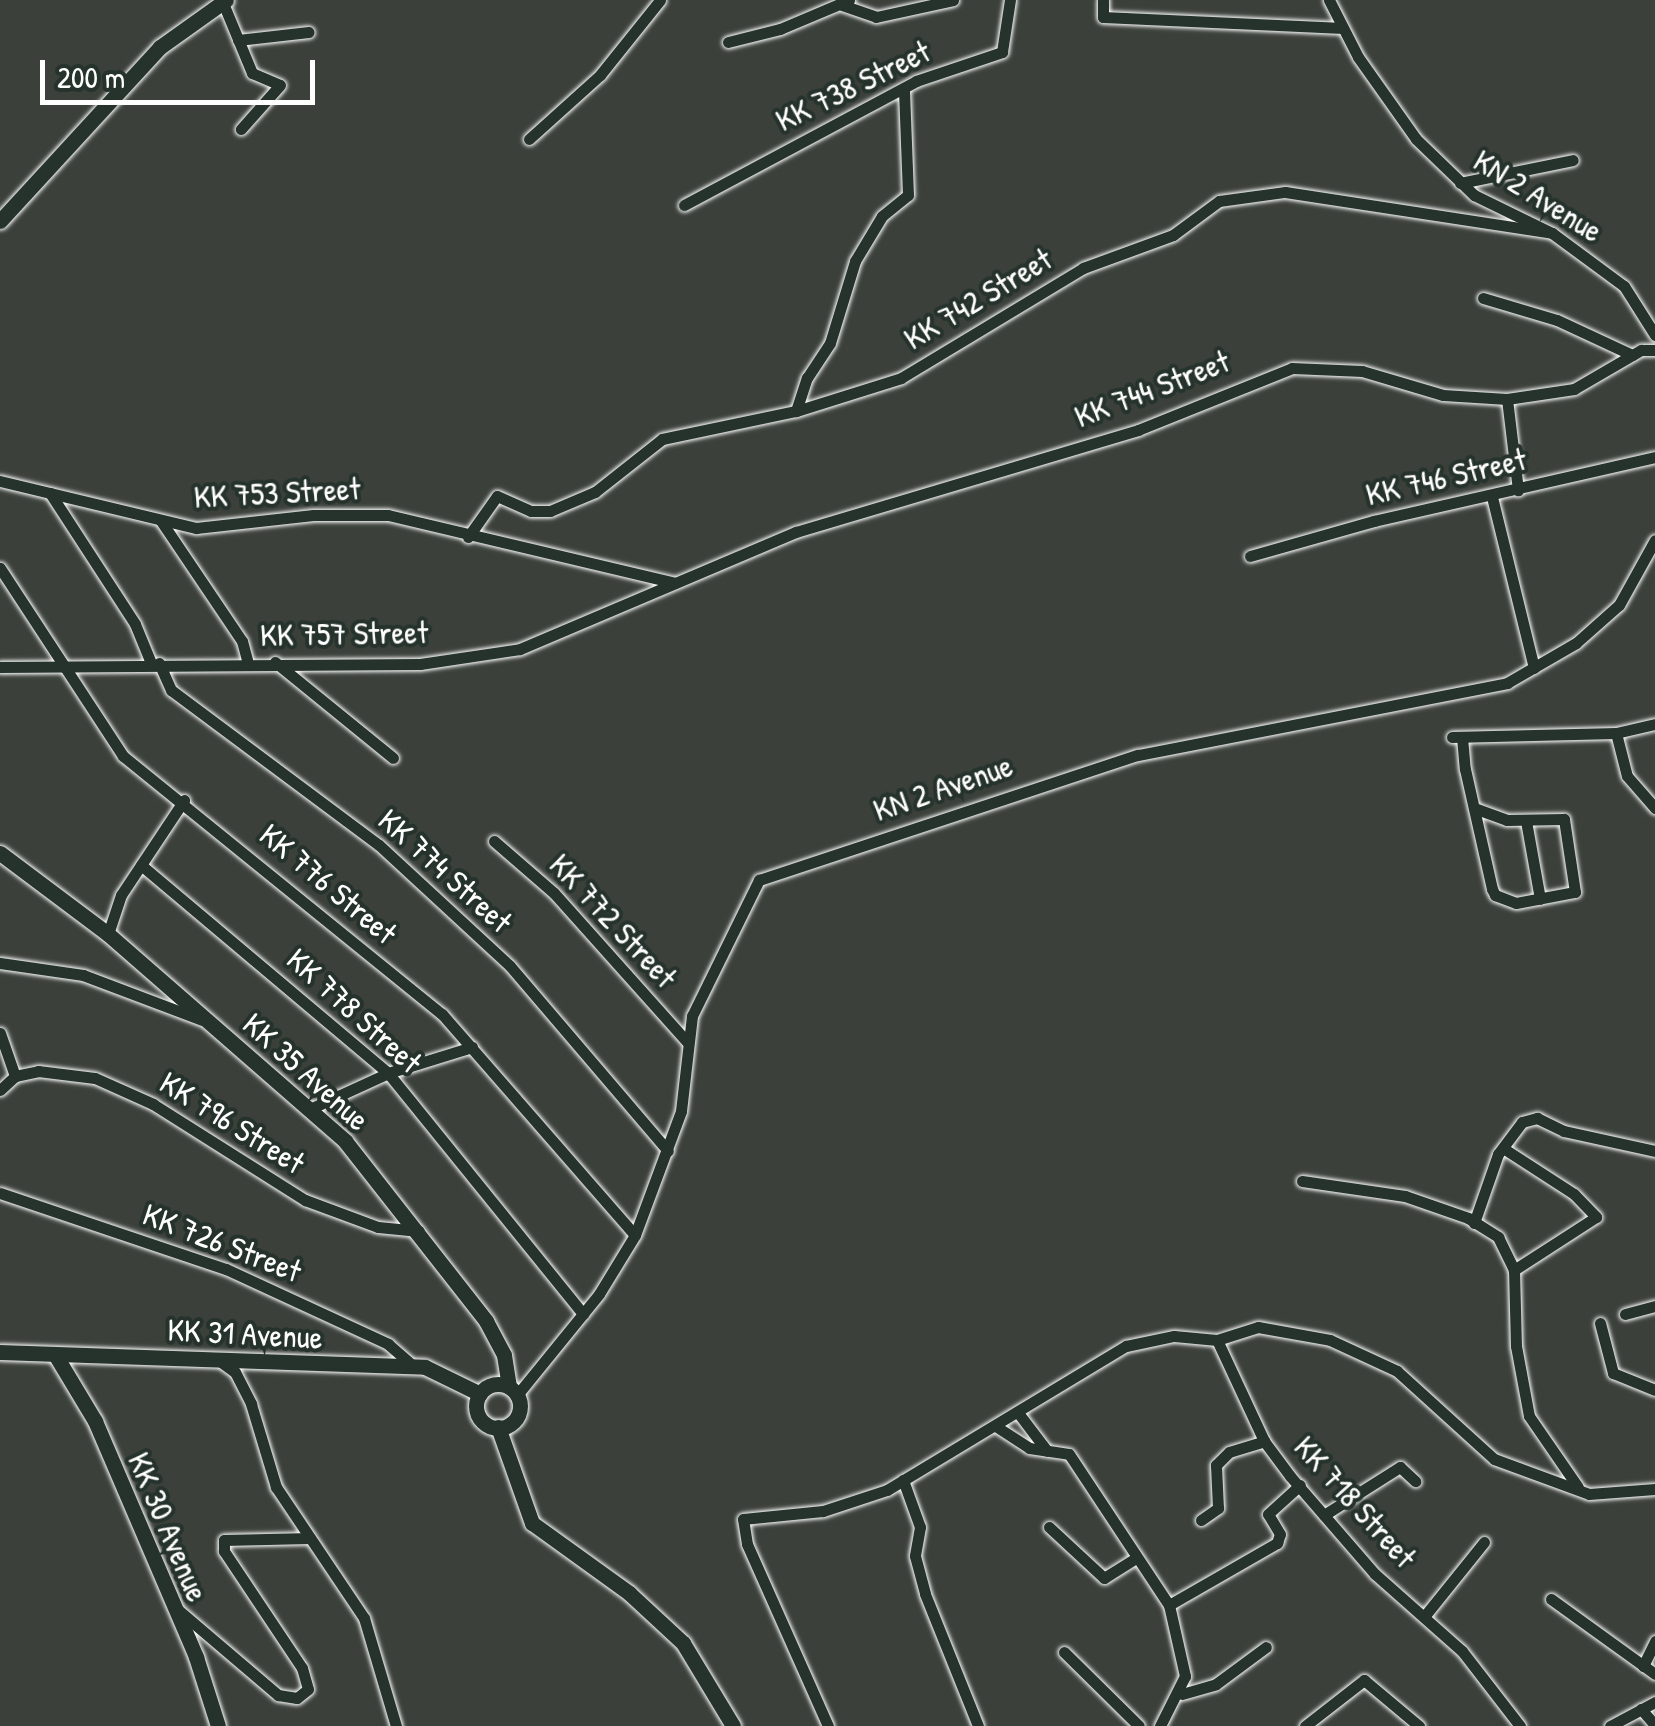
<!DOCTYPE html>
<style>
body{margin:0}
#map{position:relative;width:1655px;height:1726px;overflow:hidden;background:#3b403b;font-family:"Patrick Hand",sans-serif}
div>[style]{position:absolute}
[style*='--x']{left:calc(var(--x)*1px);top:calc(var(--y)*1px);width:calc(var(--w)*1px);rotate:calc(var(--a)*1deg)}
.roads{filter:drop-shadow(0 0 2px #fff) drop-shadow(0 0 2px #fff)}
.minor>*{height:11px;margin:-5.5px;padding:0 5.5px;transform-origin:5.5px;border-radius:5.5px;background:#26332d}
.major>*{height:15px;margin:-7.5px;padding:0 7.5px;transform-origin:7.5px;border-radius:7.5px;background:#26332d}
.major>.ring{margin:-7.5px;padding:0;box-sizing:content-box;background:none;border:15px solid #26332d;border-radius:50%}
span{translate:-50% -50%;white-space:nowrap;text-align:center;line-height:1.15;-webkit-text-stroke:8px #26332d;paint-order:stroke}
.street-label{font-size:32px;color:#fff}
.scale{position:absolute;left:40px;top:60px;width:275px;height:45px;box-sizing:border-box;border:5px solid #fff;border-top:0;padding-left:12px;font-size:30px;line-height:35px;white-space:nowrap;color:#fff;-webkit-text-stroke:8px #26332d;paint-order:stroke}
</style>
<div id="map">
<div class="roads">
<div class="minor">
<div style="--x:1103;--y:0;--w:17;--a:90"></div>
<div style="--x:1103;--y:17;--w:240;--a:2.6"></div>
<div style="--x:1329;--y:0;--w:64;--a:63"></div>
<div style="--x:1358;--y:57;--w:100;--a:54.7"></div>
<div style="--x:1416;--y:139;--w:81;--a:44"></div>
<div style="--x:1474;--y:195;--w:87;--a:26"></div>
<div style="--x:1552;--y:233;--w:89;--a:36.4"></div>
<div style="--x:1624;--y:286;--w:58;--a:57.7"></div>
<div style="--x:223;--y:3;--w:76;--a:67.5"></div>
<div style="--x:252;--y:73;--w:30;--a:23"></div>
<div style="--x:280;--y:85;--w:59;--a:131.6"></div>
<div style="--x:842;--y:5;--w:36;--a:19"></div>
<div style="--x:876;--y:17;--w:79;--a:-12.4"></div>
<div style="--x:238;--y:40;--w:71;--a:-6.4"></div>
<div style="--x:728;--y:42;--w:54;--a:-14"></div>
<div style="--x:780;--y:29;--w:75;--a:-22.8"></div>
<div style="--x:529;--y:139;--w:96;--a:-42"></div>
<div style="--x:600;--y:75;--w:96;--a:-51.3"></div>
<div style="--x:1460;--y:183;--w:115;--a:-11.5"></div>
<div style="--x:684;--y:205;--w:263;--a:-28.1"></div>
<div style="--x:916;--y:81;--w:91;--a:-18.6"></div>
<div style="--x:1002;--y:52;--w:53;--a:-81.3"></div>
<div style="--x:1483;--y:298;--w:77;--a:16.6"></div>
<div style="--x:1557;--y:320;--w:83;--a:25"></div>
<div style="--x:1507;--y:399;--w:92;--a:83.1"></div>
<div style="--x:796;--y:411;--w:35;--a:-72"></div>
<div style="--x:807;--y:378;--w:42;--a:-56.7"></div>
<div style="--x:830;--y:343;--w:86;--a:-73"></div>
<div style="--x:855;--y:261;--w:52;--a:-59"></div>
<div style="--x:882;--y:216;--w:33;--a:-39"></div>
<div style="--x:908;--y:195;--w:105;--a:-92.2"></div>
<div style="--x:0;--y:481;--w:202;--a:13.5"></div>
<div style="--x:196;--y:528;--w:118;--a:-6.3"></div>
<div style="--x:313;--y:515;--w:75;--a:0"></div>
<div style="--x:388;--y:515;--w:295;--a:13.3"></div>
<div style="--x:50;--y:493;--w:156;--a:57"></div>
<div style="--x:135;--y:624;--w:42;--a:67.7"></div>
<div style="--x:1492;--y:497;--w:176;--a:76.2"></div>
<div style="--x:161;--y:521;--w:145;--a:56"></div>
<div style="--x:242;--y:641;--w:23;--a:75"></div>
<div style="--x:468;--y:537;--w:50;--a:-54.7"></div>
<div style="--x:497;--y:496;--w:37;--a:24"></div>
<div style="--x:531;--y:511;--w:19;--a:0"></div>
<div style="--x:550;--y:511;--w:49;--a:-22.9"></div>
<div style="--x:595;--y:492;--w:85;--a:-38.3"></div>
<div style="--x:662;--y:439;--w:137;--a:-11.8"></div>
<div style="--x:796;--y:411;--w:110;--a:-17.4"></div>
<div style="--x:901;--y:378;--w:213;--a:-31.1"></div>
<div style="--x:1083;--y:268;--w:96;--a:-20.1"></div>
<div style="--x:1173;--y:235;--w:57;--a:-36.5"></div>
<div style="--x:1219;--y:201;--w:67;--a:-7.8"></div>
<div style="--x:1285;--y:192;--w:270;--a:8.7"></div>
<div style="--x:1250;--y:556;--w:129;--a:-15.8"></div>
<div style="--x:1374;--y:521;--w:288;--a:-12.8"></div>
<div style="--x:0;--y:568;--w:225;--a:56.8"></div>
<div style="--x:123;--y:756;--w:410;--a:39"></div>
<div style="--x:442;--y:1014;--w:293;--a:48.9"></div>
<div style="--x:275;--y:662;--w:152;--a:39.1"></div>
<div style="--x:159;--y:663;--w:30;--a:66"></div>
<div style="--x:171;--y:690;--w:259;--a:36.7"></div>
<div style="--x:379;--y:845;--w:178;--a:42.7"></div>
<div style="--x:510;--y:966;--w:243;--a:49.5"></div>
<div style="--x:0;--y:667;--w:420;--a:-0.4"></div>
<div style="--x:420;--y:664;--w:101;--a:-8.5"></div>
<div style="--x:520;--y:649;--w:300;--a:-23"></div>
<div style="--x:796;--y:532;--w:357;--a:-16.6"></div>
<div style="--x:1138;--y:430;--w:166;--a:-21.9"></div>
<div style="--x:1292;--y:368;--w:70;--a:2.5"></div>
<div style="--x:1362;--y:371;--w:84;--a:16.5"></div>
<div style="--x:1443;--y:395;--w:64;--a:3.6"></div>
<div style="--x:1507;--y:399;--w:68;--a:-8.5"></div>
<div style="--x:1574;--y:389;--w:78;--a:-30.2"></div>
<div style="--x:1641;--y:350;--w:14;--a:0"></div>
<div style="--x:1616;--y:733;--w:44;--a:75.7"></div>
<div style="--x:1627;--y:776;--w:43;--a:48.8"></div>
<div style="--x:1452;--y:737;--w:164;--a:-1.4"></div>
<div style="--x:1616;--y:733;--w:40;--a:-13"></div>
<div style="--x:1462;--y:737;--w:32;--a:85"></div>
<div style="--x:1465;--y:769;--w:123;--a:77.3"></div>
<div style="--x:1492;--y:889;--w:7;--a:63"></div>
<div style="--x:1495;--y:895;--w:22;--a:21"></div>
<div style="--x:1516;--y:903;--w:60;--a:-10.6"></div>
<div style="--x:1575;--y:892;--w:74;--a:-98.6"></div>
<div style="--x:1564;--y:819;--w:57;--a:179"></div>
<div style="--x:1507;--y:820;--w:35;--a:-160"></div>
<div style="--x:1526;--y:821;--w:79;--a:79.8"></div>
<div style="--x:494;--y:841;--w:79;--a:40.9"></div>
<div style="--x:554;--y:893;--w:201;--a:48.2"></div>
<div style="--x:141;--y:865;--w:323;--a:40.1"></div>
<div style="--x:388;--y:1073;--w:310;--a:51"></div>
<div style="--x:108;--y:934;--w:41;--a:-71.6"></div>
<div style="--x:121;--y:895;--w:114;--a:-56.4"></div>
<div style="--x:0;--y:963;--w:84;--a:8.2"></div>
<div style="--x:83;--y:975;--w:127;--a:20.7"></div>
<div style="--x:0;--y:1033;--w:46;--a:70.8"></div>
<div style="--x:0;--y:1090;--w:21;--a:-43"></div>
<div style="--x:15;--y:1076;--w:24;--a:-12"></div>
<div style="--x:38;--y:1071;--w:57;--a:7"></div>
<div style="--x:95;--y:1078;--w:64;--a:24.1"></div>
<div style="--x:153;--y:1104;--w:180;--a:32.3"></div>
<div style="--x:305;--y:1200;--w:78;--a:20.3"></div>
<div style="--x:378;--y:1227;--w:41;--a:5.6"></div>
<div style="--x:312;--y:1108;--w:84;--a:-24.7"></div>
<div style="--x:388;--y:1073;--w:88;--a:-17.2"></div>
<div style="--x:1506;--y:1150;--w:81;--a:32.9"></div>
<div style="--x:1574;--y:1194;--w:32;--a:46"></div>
<div style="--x:1596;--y:1217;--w:98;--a:147.1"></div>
<div style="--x:1302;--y:1181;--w:104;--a:8.3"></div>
<div style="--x:1405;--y:1196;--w:67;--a:19.2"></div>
<div style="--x:1468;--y:1218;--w:36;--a:32"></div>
<div style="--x:1498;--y:1237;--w:37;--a:64"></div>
<div style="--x:1514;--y:1270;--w:76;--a:88.5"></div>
<div style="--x:1516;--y:1346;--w:71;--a:79.5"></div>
<div style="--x:1529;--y:1416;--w:86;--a:55.4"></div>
<div style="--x:0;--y:1193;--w:238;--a:18.6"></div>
<div style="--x:226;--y:1269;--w:179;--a:24.8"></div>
<div style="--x:388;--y:1344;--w:33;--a:41"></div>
<div style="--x:1474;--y:1223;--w:73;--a:-70.8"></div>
<div style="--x:1498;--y:1154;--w:40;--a:-53"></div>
<div style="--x:1522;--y:1122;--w:16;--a:-15"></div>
<div style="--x:1537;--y:1118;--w:30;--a:26"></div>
<div style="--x:1564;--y:1131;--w:93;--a:12.4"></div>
<div style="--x:1625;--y:1314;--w:31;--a:-15"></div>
<div style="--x:1600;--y:1323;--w:52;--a:75.4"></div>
<div style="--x:1613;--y:1373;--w:45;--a:22"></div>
<div style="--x:1217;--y:1340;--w:111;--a:65"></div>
<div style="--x:1264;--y:1441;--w:44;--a:53.4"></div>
<div style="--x:1290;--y:1476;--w:130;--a:49.1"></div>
<div style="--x:1375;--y:1574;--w:116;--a:41.5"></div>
<div style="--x:1462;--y:1651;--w:95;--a:52.3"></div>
<div style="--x:1217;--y:1340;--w:43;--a:-17.6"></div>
<div style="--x:1258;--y:1327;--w:73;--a:10.2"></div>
<div style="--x:1330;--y:1340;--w:74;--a:24.8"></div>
<div style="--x:1397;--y:1371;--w:131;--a:42.2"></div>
<div style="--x:1494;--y:1459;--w:101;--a:20.2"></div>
<div style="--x:1589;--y:1494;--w:66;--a:-4.3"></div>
<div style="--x:217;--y:1359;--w:22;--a:36"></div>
<div style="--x:235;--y:1372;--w:36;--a:63"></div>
<div style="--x:251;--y:1404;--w:87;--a:73.2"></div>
<div style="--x:276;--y:1487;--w:158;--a:56.1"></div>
<div style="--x:364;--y:1618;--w:113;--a:73.5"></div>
<div style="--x:517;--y:1395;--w:130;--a:-50.9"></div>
<div style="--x:599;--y:1294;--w:69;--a:-58.6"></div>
<div style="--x:635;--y:1235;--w:132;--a:-69.6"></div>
<div style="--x:681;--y:1111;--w:96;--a:-83.4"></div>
<div style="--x:692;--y:1016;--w:152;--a:-63.8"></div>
<div style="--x:759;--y:880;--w:399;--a:-18.3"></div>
<div style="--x:1138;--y:755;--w:376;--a:-11"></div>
<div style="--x:1507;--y:683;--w:80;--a:-30.1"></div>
<div style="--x:1576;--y:643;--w:57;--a:-41.5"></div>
<div style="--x:1619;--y:605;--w:74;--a:-61"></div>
<div style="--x:1019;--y:1414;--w:46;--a:52.9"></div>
<div style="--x:997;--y:1427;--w:38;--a:33"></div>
<div style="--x:1029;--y:1448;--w:40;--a:8.5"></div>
<div style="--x:1069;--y:1454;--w:181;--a:56.5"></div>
<div style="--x:1169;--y:1605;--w:73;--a:77.3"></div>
<div style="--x:1185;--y:1676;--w:56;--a:116.6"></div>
<div style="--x:903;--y:1480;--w:50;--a:70.1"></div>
<div style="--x:920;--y:1527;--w:29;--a:100"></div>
<div style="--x:915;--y:1556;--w:39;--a:75"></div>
<div style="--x:925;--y:1594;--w:142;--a:68.1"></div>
<div style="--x:1324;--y:1515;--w:90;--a:-32.3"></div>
<div style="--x:1400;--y:1467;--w:21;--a:43"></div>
<div style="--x:1201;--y:1520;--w:21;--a:-35"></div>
<div style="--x:1218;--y:1508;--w:43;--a:-92.7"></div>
<div style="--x:1216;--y:1465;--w:18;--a:-45"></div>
<div style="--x:1229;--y:1452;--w:37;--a:-17"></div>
<div style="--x:1049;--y:1527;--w:75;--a:42.8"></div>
<div style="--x:1104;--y:1578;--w:36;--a:-32"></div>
<div style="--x:1551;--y:1599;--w:128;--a:35.8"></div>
<div style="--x:1169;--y:1605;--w:125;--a:-29.9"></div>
<div style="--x:1277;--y:1543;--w:9;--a:-72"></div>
<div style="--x:1280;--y:1534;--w:23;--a:-121"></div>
<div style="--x:1268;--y:1514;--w:43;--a:-42.2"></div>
<div style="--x:177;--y:1609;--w:133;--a:40.4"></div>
<div style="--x:278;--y:1695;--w:19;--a:9"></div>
<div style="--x:297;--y:1698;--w:14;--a:-39"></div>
<div style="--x:308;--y:1689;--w:22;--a:-106"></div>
<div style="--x:302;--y:1668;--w:141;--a:-123.7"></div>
<div style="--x:224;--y:1551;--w:11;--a:-90"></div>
<div style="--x:224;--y:1540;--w:86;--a:-1.3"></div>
<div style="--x:1427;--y:1613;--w:91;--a:-51.2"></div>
<div style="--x:1064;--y:1652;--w:105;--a:44.6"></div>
<div style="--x:1643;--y:1666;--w:28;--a:-64"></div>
<div style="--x:1182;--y:1694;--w:35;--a:-16"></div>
<div style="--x:1216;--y:1684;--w:62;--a:-36.5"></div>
<div style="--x:1641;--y:1709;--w:21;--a:49"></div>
<div style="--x:828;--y:1726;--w:199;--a:-114"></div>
<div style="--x:747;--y:1544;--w:25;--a:-99"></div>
<div style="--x:743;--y:1519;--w:80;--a:-5.7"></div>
<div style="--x:823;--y:1511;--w:67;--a:-18.2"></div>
<div style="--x:887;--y:1490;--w:279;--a:-31.1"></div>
<div style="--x:1126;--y:1346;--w:49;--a:-11.8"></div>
<div style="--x:1174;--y:1336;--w:43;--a:5.3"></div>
<div style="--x:1305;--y:1726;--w:75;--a:-37.9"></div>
<div style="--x:1364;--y:1680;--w:72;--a:39.9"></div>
<div style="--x:1610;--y:1726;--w:51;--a:-28.1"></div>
</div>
<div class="major">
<div style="--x:0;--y:221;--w:236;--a:-47.4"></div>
<div style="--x:160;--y:47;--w:81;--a:-35.5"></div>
<div style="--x:0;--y:853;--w:135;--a:36.9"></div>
<div style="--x:108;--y:934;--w:315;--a:41.1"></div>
<div style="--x:345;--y:1141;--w:229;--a:51.9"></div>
<div style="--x:486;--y:1321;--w:38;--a:62"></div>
<div style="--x:504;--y:1355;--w:32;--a:81"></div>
<div style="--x:0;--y:1352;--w:425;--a:2"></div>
<div style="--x:425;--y:1367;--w:61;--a:26.1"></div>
<div style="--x:56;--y:1356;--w:76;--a:59"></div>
<div style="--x:95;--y:1421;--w:257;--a:66.8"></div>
<div style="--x:196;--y:1657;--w:72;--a:72.3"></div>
<div class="ring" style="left:476px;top:1384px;width:29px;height:29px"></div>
<div style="--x:498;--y:1427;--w:102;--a:70.5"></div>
<div style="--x:532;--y:1523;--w:120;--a:35.8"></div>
<div style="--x:629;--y:1593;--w:74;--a:42.8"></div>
<div style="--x:683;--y:1643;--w:97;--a:58.9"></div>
</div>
</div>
<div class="street-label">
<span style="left:853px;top:86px;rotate:-26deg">KK 738 Street</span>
<span style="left:1538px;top:196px;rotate:32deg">KN 2 Avenue</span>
<span style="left:978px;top:299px;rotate:-31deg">KK 742 Street</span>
<span style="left:1152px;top:389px;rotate:-21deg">KK 744 Street</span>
<span style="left:1446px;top:477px;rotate:-13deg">KK 746 Street</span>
<span style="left:277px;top:493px;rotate:-3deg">KK 753 Street</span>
<span style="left:344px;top:634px;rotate:-1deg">KK 757 Street</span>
<span style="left:943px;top:788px;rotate:-19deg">KN 2 Avenue</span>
<span style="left:445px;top:871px;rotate:42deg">KK 774 Street</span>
<span style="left:328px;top:884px;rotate:40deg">KK 776 Street</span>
<span style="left:613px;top:921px;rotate:47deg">KK 772 Street</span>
<span style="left:354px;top:1011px;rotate:42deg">KK 778 Street</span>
<span style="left:306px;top:1072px;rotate:42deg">KK 35 Avenue</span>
<span style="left:232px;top:1123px;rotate:32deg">KK 796 Street</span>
<span style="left:222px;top:1243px;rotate:21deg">KK 726 Street</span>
<span style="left:245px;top:1334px;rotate:3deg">KK 31 Avenue</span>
<span style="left:1355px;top:1502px;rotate:48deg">KK 718 Street</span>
<span style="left:168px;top:1527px;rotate:67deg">KK 30 Avenue</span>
</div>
<div class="scale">200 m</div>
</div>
